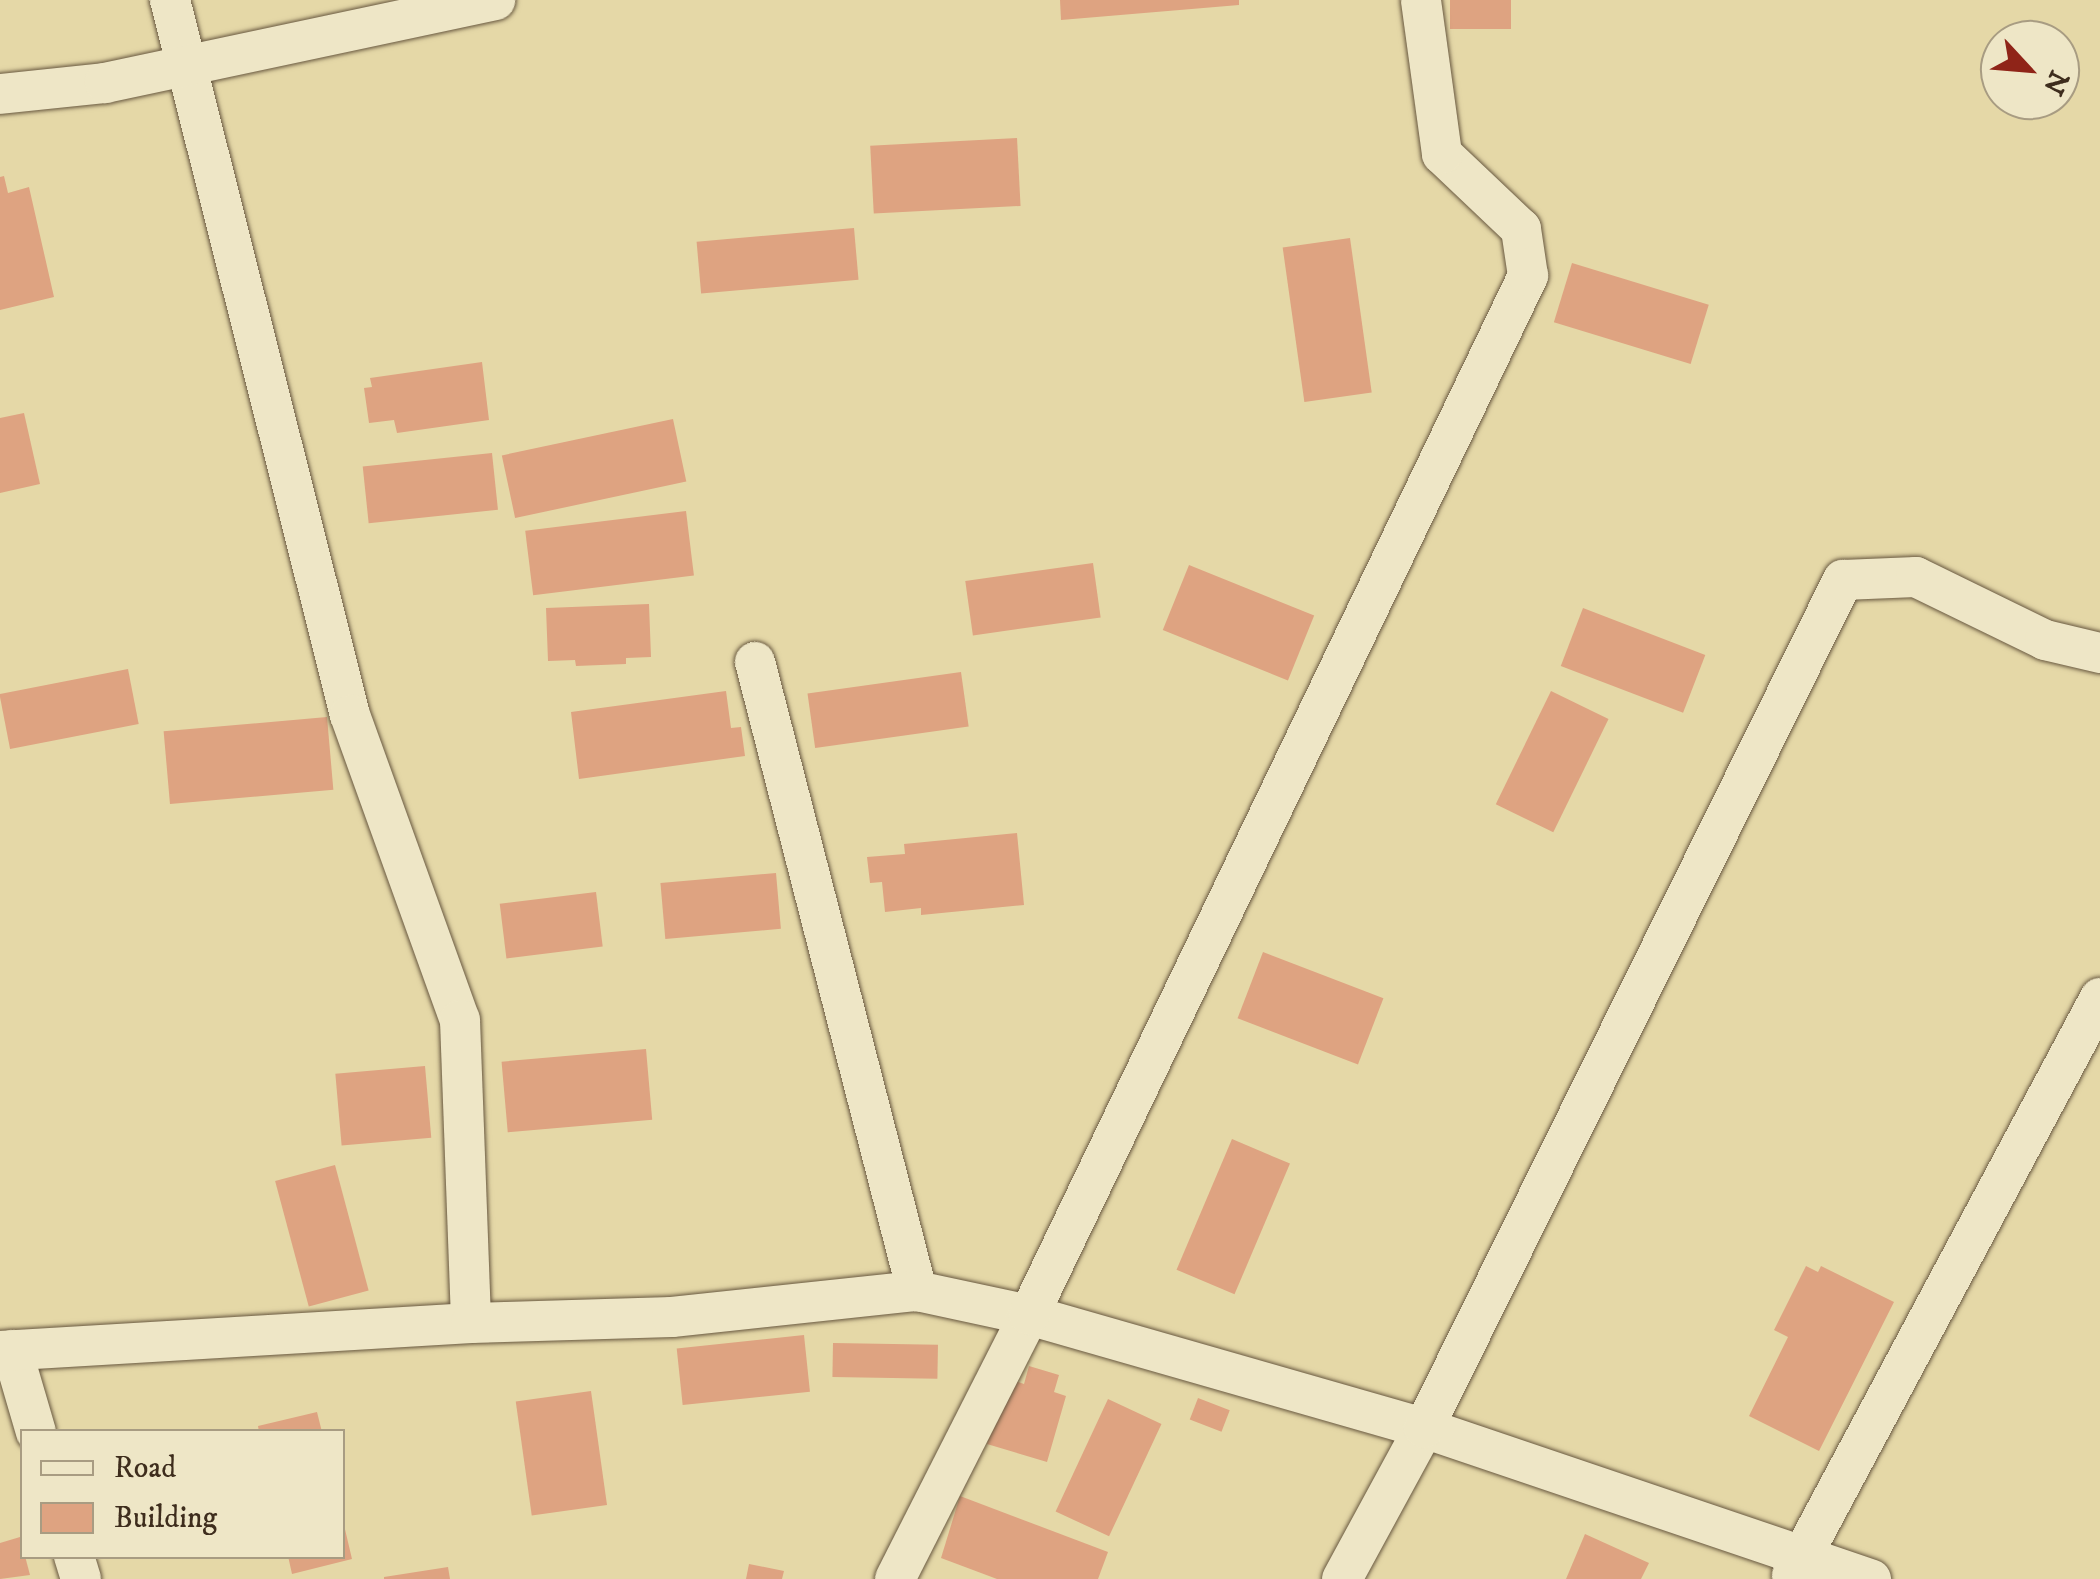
<!DOCTYPE html>
<style>
body{margin:0}
#map{position:relative;width:2100px;height:1579px;overflow:hidden;background:#e5d8a7;font-family:"IM FELL DW Pica",serif}
div>[style]{position:absolute}
[style*='--x']{left:calc(var(--x)*1px);top:calc(var(--y)*1px);width:calc(var(--w)*1px);rotate:calc(var(--a)*1deg)}
.building>*{inset:0;background:#dea381;transform-origin:0 0}
.roads{filter:drop-shadow(0 0 2px #685840) drop-shadow(0 0 2px #685840)}
.minor>*{height:40px;margin:-20px;padding:0 20px;transform-origin:20px;border-radius:20px;background:#eee6c6}
span{translate:-50% -50%;white-space:nowrap;text-align:center;line-height:1.15;-webkit-text-stroke:10px #eee6c6;paint-order:stroke}
.legend{position:absolute;left:20px;top:1429px;width:325px;height:130px;box-sizing:border-box;background:#eee6c6;border:2px solid #a89c82;margin:0;padding:12px 18px;list-style:none;font-size:30px;color:#3e2d1d}
.legend li{display:flex;align-items:center;gap:20px;height:50px}
.legend b{width:50px;border:2px solid #a89c82}
.north{position:absolute;left:1980px;top:20px;width:100px;height:100px;box-sizing:border-box;background:#eee6c6;border:2px solid #a89c82;border-radius:50%;rotate:116deg;font-size:28px;font-weight:700;line-height:40px;text-align:center;color:#3e2d1d}
.north::after{content:'';display:block;margin:auto;width:35px;height:45px;background:#8f2418;clip-path:polygon(50% 0,100% 100%,50% 72%,0 100%)}
</style>
<div id="map">
<div class="building">
<div style="clip-path:polygon(1060px 0,1239px 0,1239px 5px,1061px 20px)"></div>
<div style="left:1450px;top:0;width:61px;height:29px"></div>
<div style="left:1017px;top:138px;width:68px;height:147px;rotate:87deg"></div>
<div style="clip-path:polygon(4px 176px,8px 193px,29px 187px,54px 297px,0 310px,0 177px)"></div>
<div style="left:854px;top:228px;width:52px;height:158px;rotate:85deg"></div>
<div style="left:1350px;top:238px;width:156px;height:68px;rotate:82deg"></div>
<div style="left:1572px;top:263px;width:143px;height:62px;rotate:17deg"></div>
<div style="clip-path:polygon(482px 362px,489px 420px,397px 433px,394px 420px,369px 423px,364px 388px,372px 387px,370px 378px)"></div>
<div style="clip-path:polygon(24px 413px,40px 484px,0 493px,0 418px)"></div>
<div style="left:673px;top:419px;width:64px;height:175px;rotate:78deg"></div>
<div style="left:492px;top:453px;width:57px;height:130px;rotate:84deg"></div>
<div style="left:686px;top:511px;width:65px;height:162px;rotate:83deg"></div>
<div style="left:1093px;top:563px;width:55px;height:129px;rotate:82deg"></div>
<div style="left:1189px;top:565px;width:135px;height:70px;rotate:22deg"></div>
<div style="clip-path:polygon(649px 604px,651px 657px,626px 658px,626px 664px,576px 666px,575px 660px,548px 661px,546px 608px)"></div>
<div style="left:1583px;top:608px;width:131px;height:62px;rotate:21deg"></div>
<div style="left:128px;top:669px;width:56px;height:131px;rotate:79deg"></div>
<div style="left:961px;top:672px;width:55px;height:155px;rotate:82deg"></div>
<div style="clip-path:polygon(726px 691px,731px 728px,741px 727px,745px 756px,579px 779px,571px 712px)"></div>
<div style="left:1551px;top:691px;width:64px;height:126px;rotate:26deg"></div>
<div style="left:327px;top:717px;width:73px;height:164px;rotate:85deg"></div>
<div style="clip-path:polygon(1017px 833px,1024px 905px,921px 915px,921px 908px,885px 912px,882px 882px,870px 883px,867px 857px,905px 854px,904px 844px)"></div>
<div style="left:776px;top:873px;width:56px;height:116px;rotate:85deg"></div>
<div style="left:596px;top:892px;width:55px;height:97px;rotate:83deg"></div>
<div style="left:1263px;top:952px;width:129px;height:71px;rotate:21deg"></div>
<div style="left:646px;top:1049px;width:71px;height:145px;rotate:85deg"></div>
<div style="left:425px;top:1066px;width:72px;height:90px;rotate:85deg"></div>
<div style="left:1232px;top:1139px;width:63px;height:142px;rotate:23deg"></div>
<div style="left:335px;top:1165px;width:130px;height:62px;rotate:75deg"></div>
<div style="clip-path:polygon(1806px 1266px,1818px 1272px,1821px 1266px,1894px 1302px,1819px 1451px,1749px 1416px,1788px 1337px,1774px 1330px)"></div>
<div style="left:804px;top:1335px;width:57px;height:128px;rotate:84deg"></div>
<div style="left:833px;top:1343px;width:105px;height:34px;rotate:1deg"></div>
<div style="clip-path:polygon(1029px 1366px,1059px 1375px,1054px 1392px,1066px 1396px,1047px 1462px,987px 1444px,1006px 1378px,1024px 1384px)"></div>
<div style="left:591px;top:1391px;width:115px;height:76px;rotate:82deg"></div>
<div style="left:1198px;top:1398px;width:34px;height:23px;rotate:21deg"></div>
<div style="left:1108px;top:1399px;width:59px;height:124px;rotate:25deg"></div>
<div style="clip-path:polygon(317px 1412px,322px 1432px,259px 1432px,258px 1426px)"></div>
<div style="clip-path:polygon(960px 1496px,1108px 1552px,1098px 1579px,997px 1579px,941px 1558px)"></div>
<div style="clip-path:polygon(344px 1525px,352px 1559px,292px 1574px,288px 1556px,342px 1556px)"></div>
<div style="clip-path:polygon(1585px 1534px,1649px 1563px,1641px 1579px,1566px 1579px)"></div>
<div style="clip-path:polygon(20px 1537px,30px 1575px,0 1579px,0 1543px)"></div>
<div style="clip-path:polygon(749px 1564px,784px 1571px,782px 1579px,746px 1579px)"></div>
<div style="clip-path:polygon(448px 1567px,450px 1579px,384px 1579px,384px 1577px)"></div>
</div>
<div class="roads">
<div class="minor">
<div style="--x:170;--y:0;--w:737;--a:75.87"></div>
<div style="--x:350;--y:715;--w:324;--a:70.2"></div>
<div style="--x:460;--y:1020;--w:303;--a:87.9"></div>
<div style="--x:0;--y:94;--w:106;--a:-6"></div>
<div style="--x:105;--y:83;--w:399;--a:-12"></div>
<div style="--x:755;--y:662;--w:650;--a:75.56"></div>
<div style="--x:12;--y:1350;--w:85;--a:73.7"></div>
<div style="--x:0;--y:1351;--w:472;--a:-3.4"></div>
<div style="--x:471;--y:1323;--w:201;--a:-1.7"></div>
<div style="--x:672;--y:1317;--w:246;--a:-6.1"></div>
<div style="--x:917;--y:1291;--w:115;--a:12.1"></div>
<div style="--x:1029;--y:1315;--w:411;--a:16"></div>
<div style="--x:1424;--y:1428;--w:472;--a:18.7"></div>
<div style="--x:74;--y:1556;--w:24;--a:73"></div>
<div style="--x:1792;--y:1575;--w:654;--a:-61.91"></div>
<div style="--x:895;--y:1579;--w:296;--a:-63.1"></div>
<div style="--x:1029;--y:1315;--w:1153;--a:-64.35"></div>
<div style="--x:1528;--y:276;--w:48;--a:-98.5"></div>
<div style="--x:1521;--y:229;--w:109;--a:-136.5"></div>
<div style="--x:1442;--y:154;--w:155;--a:-97.8"></div>
<div style="--x:1342;--y:1579;--w:172;--a:-61.5"></div>
<div style="--x:1424;--y:1428;--w:946;--a:-63.71"></div>
<div style="--x:1843;--y:580;--w:73;--a:-2.4"></div>
<div style="--x:1916;--y:577;--w:144;--a:26"></div>
<div style="--x:2045;--y:640;--w:57;--a:13.3"></div>
</div>
</div>
<ul class="legend">
<li><b style="height:12px;background:#eee6c6"></b>Road</li>
<li><b style="height:28px;background:#dea381"></b>Building</li>
</ul>
<div class="north">N</div>
</div>
